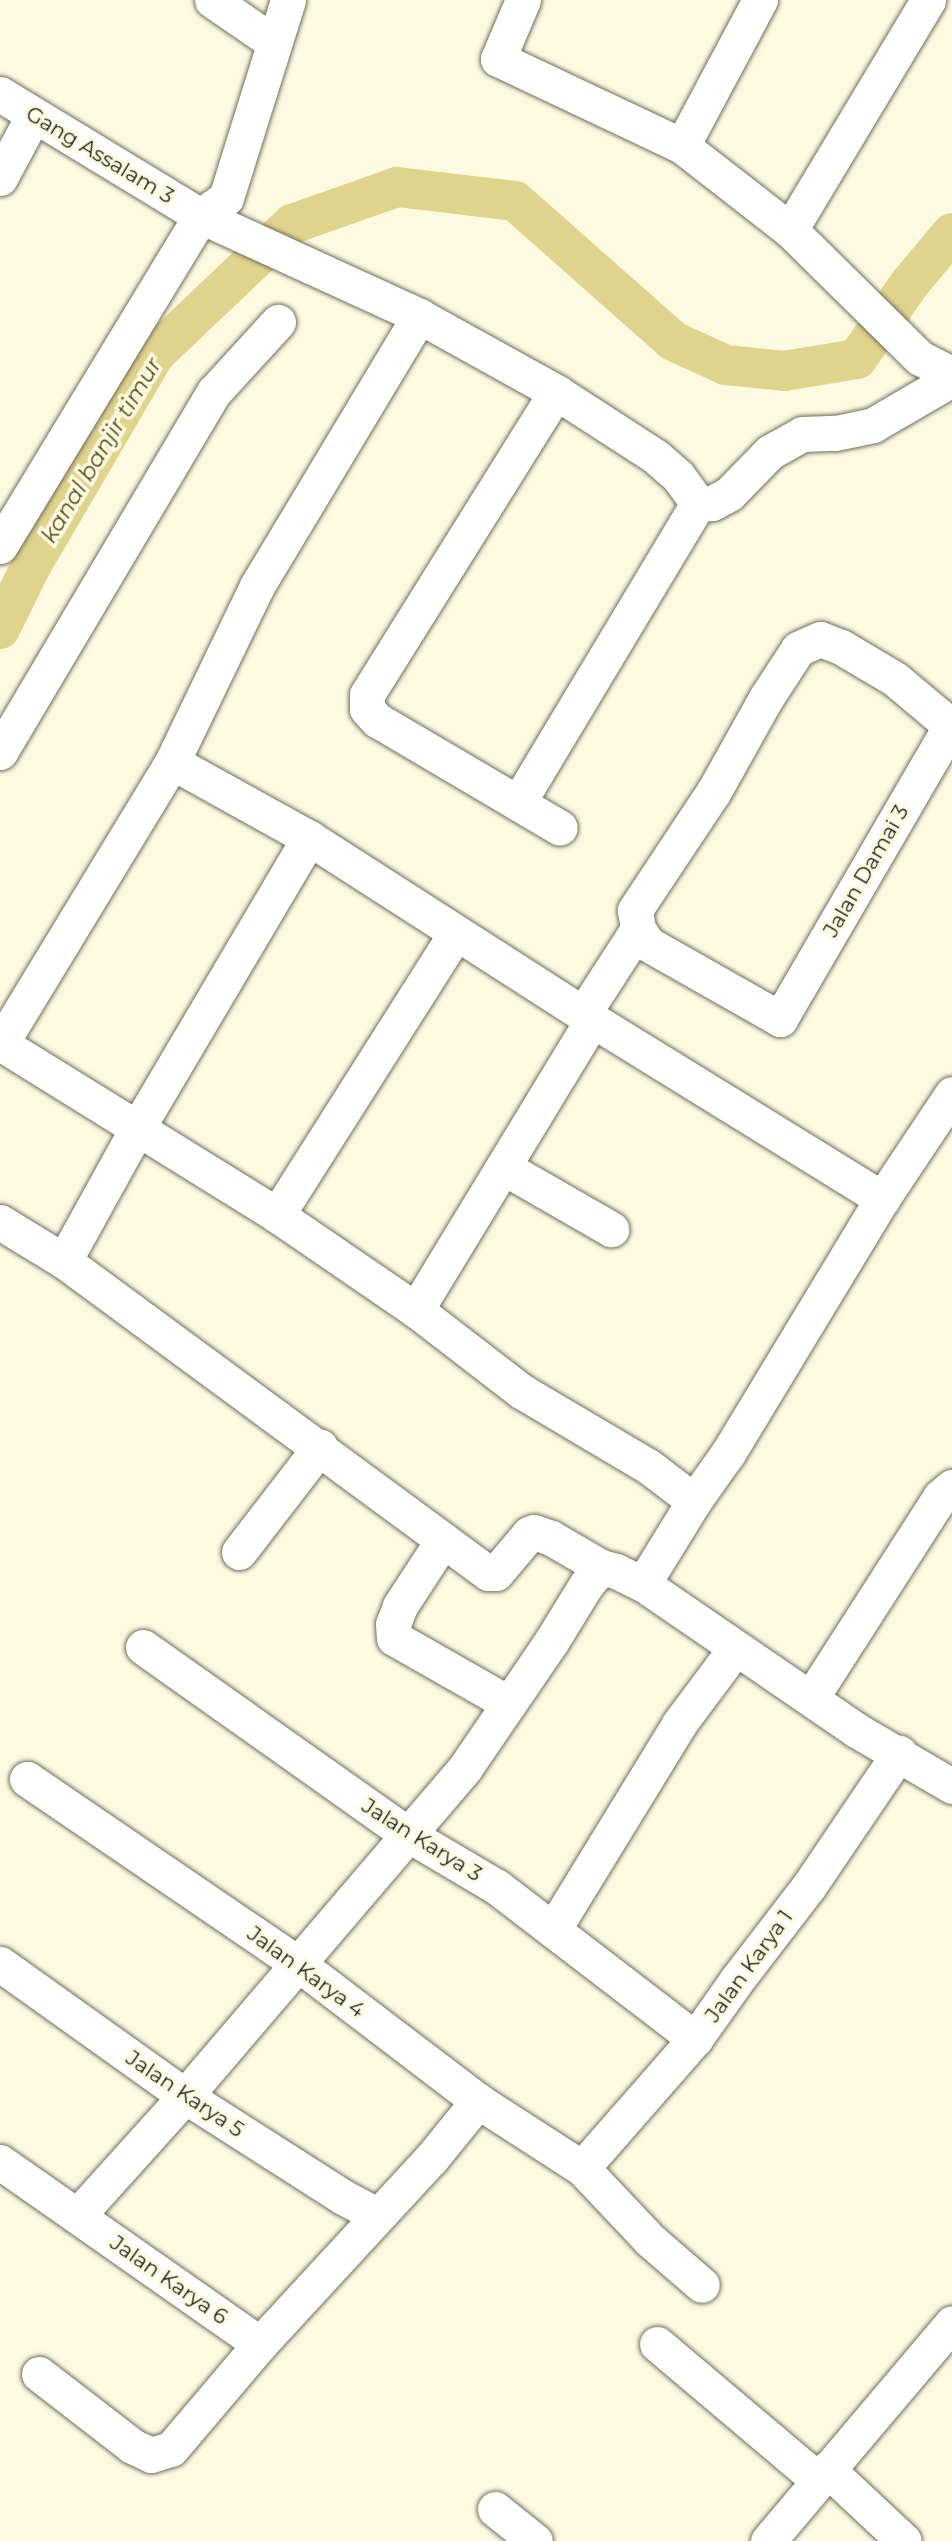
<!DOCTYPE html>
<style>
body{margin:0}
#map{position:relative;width:952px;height:2541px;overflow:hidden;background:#fdfae2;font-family:Montserrat,sans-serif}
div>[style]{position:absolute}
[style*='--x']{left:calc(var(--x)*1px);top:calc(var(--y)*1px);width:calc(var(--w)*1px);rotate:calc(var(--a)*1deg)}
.canal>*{height:40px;margin:-20px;padding:0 20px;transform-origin:20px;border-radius:20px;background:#e0d48d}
.roads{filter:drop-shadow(0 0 2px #726e5a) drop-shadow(0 0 2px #726e5a)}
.minor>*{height:35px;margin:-17.5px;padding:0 17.5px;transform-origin:17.5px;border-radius:17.5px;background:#fff}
span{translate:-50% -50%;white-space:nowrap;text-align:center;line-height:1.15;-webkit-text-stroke:7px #fdfae2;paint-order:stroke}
.street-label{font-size:21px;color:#24231a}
.water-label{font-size:23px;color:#574e19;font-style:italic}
</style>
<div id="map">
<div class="canal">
<div style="--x:0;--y:629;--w:70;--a:-63.8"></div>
<div style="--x:31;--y:566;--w:246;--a:-59.7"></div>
<div style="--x:155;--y:354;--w:189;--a:-43.5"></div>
<div style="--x:292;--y:224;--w:111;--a:-19.4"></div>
<div style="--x:397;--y:187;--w:119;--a:6.8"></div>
<div style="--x:515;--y:201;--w:211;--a:41.5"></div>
<div style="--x:673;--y:341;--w:58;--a:24.4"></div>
<div style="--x:726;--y:365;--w:58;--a:5.9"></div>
<div style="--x:784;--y:371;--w:74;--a:-9.3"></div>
<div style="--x:857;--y:359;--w:93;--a:-55.1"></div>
<div style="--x:910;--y:283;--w:65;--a:-50"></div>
</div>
<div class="roads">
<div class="minor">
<div style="--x:212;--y:0;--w:74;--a:34.5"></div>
<div style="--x:523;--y:0;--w:64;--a:113"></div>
<div style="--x:498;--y:59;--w:204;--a:25.3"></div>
<div style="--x:682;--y:146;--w:137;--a:37.9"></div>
<div style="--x:790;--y:230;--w:182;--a:44.6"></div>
<div style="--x:920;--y:358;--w:36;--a:27"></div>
<div style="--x:0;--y:94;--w:235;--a:31.3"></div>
<div style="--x:201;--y:216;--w:240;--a:24.6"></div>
<div style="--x:419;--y:316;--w:157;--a:29"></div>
<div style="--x:556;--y:392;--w:118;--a:32.9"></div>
<div style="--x:655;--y:456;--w:30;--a:41"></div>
<div style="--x:678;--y:476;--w:34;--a:54"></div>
<div style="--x:698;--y:504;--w:14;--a:-4"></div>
<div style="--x:712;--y:503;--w:19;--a:-28"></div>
<div style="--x:729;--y:494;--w:59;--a:-45.7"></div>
<div style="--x:770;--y:452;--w:37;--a:-29"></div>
<div style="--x:802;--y:434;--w:34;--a:-2"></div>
<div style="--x:836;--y:433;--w:38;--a:-12"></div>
<div style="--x:873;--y:425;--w:91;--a:-30.2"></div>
<div style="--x:682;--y:146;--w:166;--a:-61.9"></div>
<div style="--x:0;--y:178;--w:70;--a:-62"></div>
<div style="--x:790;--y:230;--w:268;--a:-59"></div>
<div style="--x:556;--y:392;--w:357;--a:122"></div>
<div style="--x:367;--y:695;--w:14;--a:90"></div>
<div style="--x:367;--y:709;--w:15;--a:48"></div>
<div style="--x:377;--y:720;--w:212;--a:30.5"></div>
<div style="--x:0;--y:546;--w:386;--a:-58.7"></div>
<div style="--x:201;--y:216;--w:31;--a:-36"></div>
<div style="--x:226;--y:198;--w:207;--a:-72.6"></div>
<div style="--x:951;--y:726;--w:73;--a:-140"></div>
<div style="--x:895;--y:679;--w:63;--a:-149.3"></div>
<div style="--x:841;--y:647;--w:22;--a:-159"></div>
<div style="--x:820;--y:639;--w:24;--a:156"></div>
<div style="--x:798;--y:649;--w:59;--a:123.1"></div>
<div style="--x:766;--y:698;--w:107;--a:119.2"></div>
<div style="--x:714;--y:791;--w:143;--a:123.6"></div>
<div style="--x:635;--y:910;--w:19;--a:81"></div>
<div style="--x:638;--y:929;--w:18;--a:56"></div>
<div style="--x:648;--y:944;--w:152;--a:29.6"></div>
<div style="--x:780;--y:1019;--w:341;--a:-59.8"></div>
<div style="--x:0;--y:752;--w:419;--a:-59.3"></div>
<div style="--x:214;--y:392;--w:95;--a:-47.6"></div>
<div style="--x:172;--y:762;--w:157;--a:29"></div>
<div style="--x:309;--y:838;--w:326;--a:32.7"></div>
<div style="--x:583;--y:1014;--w:352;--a:31.7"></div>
<div style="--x:882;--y:1199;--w:297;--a:121.2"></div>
<div style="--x:728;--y:1453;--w:59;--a:125.3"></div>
<div style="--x:694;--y:1501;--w:97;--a:121.6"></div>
<div style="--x:643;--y:1584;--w:258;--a:34.4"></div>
<div style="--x:856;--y:1730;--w:111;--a:30.3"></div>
<div style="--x:518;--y:803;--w:349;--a:-59"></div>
<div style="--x:583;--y:1014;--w:101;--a:-57.1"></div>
<div style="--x:0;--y:1043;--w:326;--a:31.8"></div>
<div style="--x:277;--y:1215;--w:168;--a:34.4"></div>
<div style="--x:416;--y:1310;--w:133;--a:37.6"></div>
<div style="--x:521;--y:1391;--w:147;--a:30.6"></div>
<div style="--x:648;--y:1466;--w:58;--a:37.3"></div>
<div style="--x:0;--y:1045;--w:331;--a:-58.7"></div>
<div style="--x:172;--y:762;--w:195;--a:-64.2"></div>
<div style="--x:257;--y:586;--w:315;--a:-59"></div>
<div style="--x:503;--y:1167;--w:125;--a:29.9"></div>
<div style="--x:882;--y:1199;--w:126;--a:-56.3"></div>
<div style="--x:277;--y:1215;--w:334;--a:-57.6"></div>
<div style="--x:0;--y:1222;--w:75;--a:31.4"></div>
<div style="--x:64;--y:1261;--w:526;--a:36.35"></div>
<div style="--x:488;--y:1573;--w:8;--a:0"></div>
<div style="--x:496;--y:1573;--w:51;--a:-49.8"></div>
<div style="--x:529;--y:1534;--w:5;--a:-22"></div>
<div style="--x:534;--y:1532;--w:18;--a:19"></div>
<div style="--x:551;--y:1538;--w:58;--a:30.1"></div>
<div style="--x:64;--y:1261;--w:153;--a:-61.1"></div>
<div style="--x:138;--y:1127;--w:336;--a:-59.4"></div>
<div style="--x:416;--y:1310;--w:339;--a:-58.7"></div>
<div style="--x:443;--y:1540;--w:79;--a:123.1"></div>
<div style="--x:400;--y:1606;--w:19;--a:111"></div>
<div style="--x:393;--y:1624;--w:14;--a:86"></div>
<div style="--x:394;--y:1638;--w:131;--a:29.7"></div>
<div style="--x:239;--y:1552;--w:133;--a:-52.4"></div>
<div style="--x:143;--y:1647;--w:326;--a:35.3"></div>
<div style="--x:409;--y:1835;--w:102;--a:30.6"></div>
<div style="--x:497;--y:1887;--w:250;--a:37.5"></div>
<div style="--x:811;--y:1698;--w:239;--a:-57.3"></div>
<div style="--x:940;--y:1497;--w:16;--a:-40"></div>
<div style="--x:27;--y:1779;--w:327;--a:34.3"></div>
<div style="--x:297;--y:1963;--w:228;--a:37.3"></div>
<div style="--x:478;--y:2101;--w:124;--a:32.8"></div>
<div style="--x:582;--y:2168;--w:100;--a:46.6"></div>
<div style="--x:651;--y:2241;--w:67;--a:40.8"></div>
<div style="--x:553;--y:1930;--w:241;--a:-58.5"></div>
<div style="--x:679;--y:1724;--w:94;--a:-53.3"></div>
<div style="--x:0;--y:1964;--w:227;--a:35.5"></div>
<div style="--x:185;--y:2096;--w:188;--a:32.6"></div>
<div style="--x:343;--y:2197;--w:38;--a:28"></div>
<div style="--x:0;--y:2162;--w:317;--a:35"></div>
<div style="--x:582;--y:2168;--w:171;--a:-48.8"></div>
<div style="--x:695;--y:2039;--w:71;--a:-54.7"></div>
<div style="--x:736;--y:1981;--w:120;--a:-52.5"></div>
<div style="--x:809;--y:1886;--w:161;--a:-55.9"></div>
<div style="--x:78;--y:2215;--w:160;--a:-48"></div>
<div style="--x:185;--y:2096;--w:431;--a:-49.5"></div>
<div style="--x:465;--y:1768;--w:153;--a:-55.7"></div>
<div style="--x:551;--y:1642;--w:67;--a:-58.4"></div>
<div style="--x:586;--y:1585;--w:23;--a:-50"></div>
<div style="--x:601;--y:1567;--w:16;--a:15"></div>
<div style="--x:616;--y:1571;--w:30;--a:26"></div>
<div style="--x:657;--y:2344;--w:211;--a:40.2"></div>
<div style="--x:39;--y:2374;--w:118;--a:37.7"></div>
<div style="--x:132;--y:2446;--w:21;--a:25"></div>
<div style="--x:151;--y:2455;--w:21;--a:-17"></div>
<div style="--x:171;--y:2449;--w:138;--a:-49.7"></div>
<div style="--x:260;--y:2344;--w:252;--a:-47.3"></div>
<div style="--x:431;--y:2159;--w:75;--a:-51"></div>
<div style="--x:827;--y:2469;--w:105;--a:43.1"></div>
<div style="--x:495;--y:2509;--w:51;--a:38.7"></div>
<div style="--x:768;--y:2541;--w:285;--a:-49.8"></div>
</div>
</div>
<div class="street-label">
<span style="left:100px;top:155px;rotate:31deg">Gang Assalam 3</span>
<span style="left:866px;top:871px;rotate:-60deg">Jalan Damai 3</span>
<span style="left:422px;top:1840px;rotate:32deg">Jalan Karya 3</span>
<span style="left:749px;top:1966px;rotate:-54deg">Jalan Karya 1</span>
<span style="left:306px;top:1972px;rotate:36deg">Jalan Karya 4</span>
<span style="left:185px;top:2094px;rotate:34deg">Jalan Karya 5</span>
<span style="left:169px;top:2280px;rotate:35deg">Jalan Karya 6</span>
</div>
<div class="water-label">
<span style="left:101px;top:450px;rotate:-59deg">kanal banjir timur</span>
</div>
</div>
